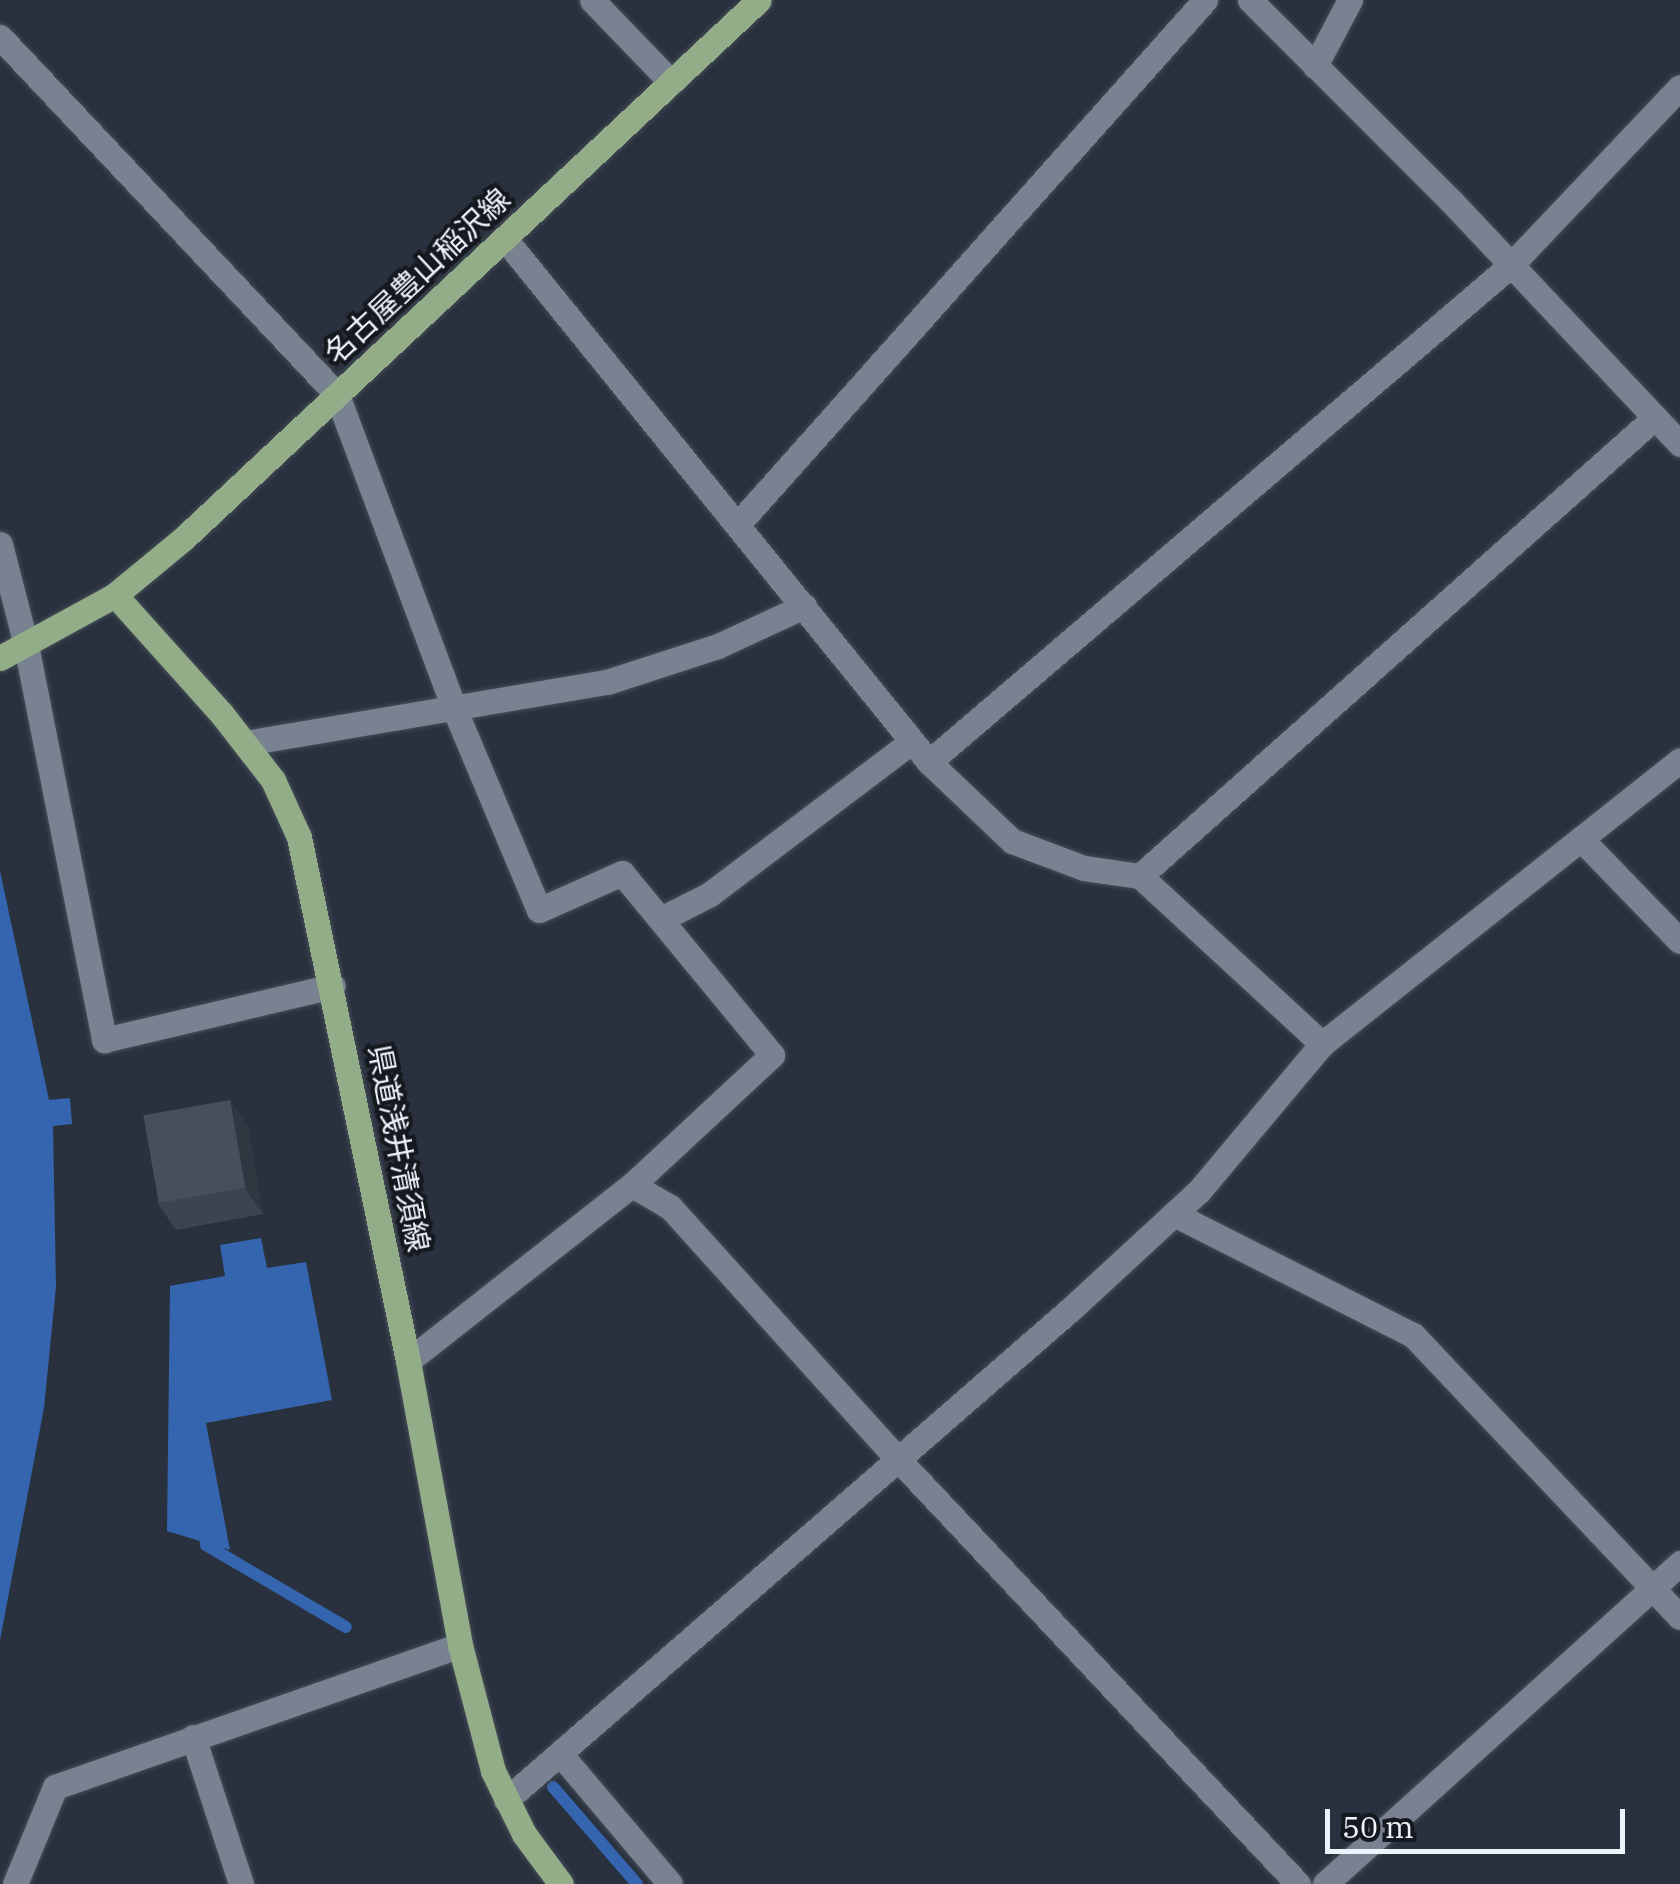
<!DOCTYPE html>
<meta charset="utf-8">
<style>
body{margin:0}
#map{position:relative;width:1680px;height:1884px;overflow:hidden;background:#29313e;font-family:"IBM Plex Serif","Noto Sans JP",serif}
div>[style]{position:absolute}
[style*='--x']{left:calc(var(--x)*1px);top:calc(var(--y)*1px);width:calc(var(--w)*1px);rotate:calc(var(--a)*1deg)}
.water>*{inset:0;background:#3465ae}
.stream>*{height:12px;margin:-6px;padding:0 6px;transform-origin:6px;border-radius:6px;background:#3465ae}
.roads{filter:drop-shadow(0 0 2px #464d58) drop-shadow(0 0 2px #464d58)}
.minor>*{height:25px;margin:-12.5px;padding:0 12.5px;transform-origin:12.5px;border-radius:12.5px;background:#788291}
.major>*{height:25px;margin:-12.5px;padding:0 12.5px;transform-origin:12.5px;border-radius:12.5px;background:#92ad87}
.wall>*{inset:0;background:#3c444f}
.shaded-wall>*{inset:0;background:#313740}
.building>*{inset:0;background:#464f5c;transform-origin:0 0}
span{translate:-50% -50%;white-space:nowrap;text-align:center;line-height:1.15;-webkit-text-stroke:8px #15191f;paint-order:stroke}
.street-label{font-size:30px;color:#edf3fb}
.scale{position:absolute;left:1325px;top:1809px;width:300px;height:45px;box-sizing:border-box;border:5px solid #edf3fb;border-top:0;padding-left:12px;font-size:30px;line-height:35px;white-space:nowrap;color:#edf3fb;-webkit-text-stroke:8px #15191f;paint-order:stroke}
</style>
<div id="map">
<div class="water">
<div style="clip-path:polygon(0 871px,49px 1100px,70px 1098px,72px 1124px,53px 1126px,56px 1287px,44px 1408px,0 1640px)"></div>
<div style="clip-path:polygon(261px 1238px,267px 1268px,306px 1262px,332px 1400px,206px 1423px,230px 1550px,167px 1531px,170px 1286px,225px 1276px,220px 1245px)"></div>
</div>
<div class="stream">
<div style="--x:204;--y:1525;--w:20;--a:84"></div>
<div style="--x:206;--y:1545;--w:162;--a:30.4"></div>
<div style="--x:553;--y:1787;--w:128;--a:49.1"></div>
</div>
<div class="roads">
<div class="minor">
<div style="--x:592;--y:0;--w:114;--a:46.1"></div>
<div style="--x:1250;--y:0;--w:284;--a:45"></div>
<div style="--x:1451;--y:201;--w:334;--a:46.7"></div>
<div style="--x:0;--y:37;--w:492;--a:46.7"></div>
<div style="--x:337;--y:395;--w:334;--a:69.5"></div>
<div style="--x:454;--y:708;--w:219;--a:67.2"></div>
<div style="--x:539;--y:910;--w:91;--a:-24"></div>
<div style="--x:622;--y:873;--w:236;--a:50.5"></div>
<div style="--x:772;--y:1055;--w:191;--a:137.1"></div>
<div style="--x:1315;--y:66;--w:75;--a:-62.1"></div>
<div style="--x:505;--y:239;--w:673;--a:50.97"></div>
<div style="--x:929;--y:762;--w:115;--a:43.6"></div>
<div style="--x:1012;--y:841;--w:77;--a:20.6"></div>
<div style="--x:1084;--y:868;--w:57;--a:8.1"></div>
<div style="--x:1140;--y:876;--w:248;--a:42.7"></div>
<div style="--x:738;--y:524;--w:702;--a:-48.29"></div>
<div style="--x:0;--y:544;--w:104;--a:75.6"></div>
<div style="--x:26;--y:645;--w:403;--a:78.8"></div>
<div style="--x:104;--y:1040;--w:235;--a:-13.3"></div>
<div style="--x:245;--y:743;--w:367;--a:-9.6"></div>
<div style="--x:607;--y:682;--w:117;--a:-18"></div>
<div style="--x:718;--y:646;--w:95;--a:-24.9"></div>
<div style="--x:929;--y:762;--w:765;--a:-40.5"></div>
<div style="--x:1511;--y:265;--w:245;--a:-46.5"></div>
<div style="--x:1581;--y:839;--w:142;--a:45.9"></div>
<div style="--x:1140;--y:876;--w:688;--a:-41.7"></div>
<div style="--x:661;--y:919;--w:55;--a:-27"></div>
<div style="--x:710;--y:894;--w:253;--a:-37.1"></div>
<div style="--x:1174;--y:1214;--w:268;--a:26.9"></div>
<div style="--x:1413;--y:1335;--w:388;--a:46.6"></div>
<div style="--x:408;--y:1361;--w:285;--a:-38.2"></div>
<div style="--x:632;--y:1185;--w:44;--a:30.1"></div>
<div style="--x:670;--y:1207;--w:338;--a:47.9"></div>
<div style="--x:897;--y:1458;--w:585;--a:46.73"></div>
<div style="--x:193;--y:1737;--w:155;--a:71.9"></div>
<div style="--x:562;--y:1756;--w:167;--a:49.8"></div>
<div style="--x:506;--y:1800;--w:750;--a:-41"></div>
<div style="--x:1072;--y:1308;--w:139;--a:-42.7"></div>
<div style="--x:1174;--y:1214;--w:34;--a:-43"></div>
<div style="--x:1199;--y:1191;--w:192;--a:-50.1"></div>
<div style="--x:1322;--y:1044;--w:457;--a:-38.4"></div>
<div style="--x:15;--y:1884;--w:105;--a:-67.6"></div>
<div style="--x:55;--y:1787;--w:429;--a:-19.3"></div>
<div style="--x:1325;--y:1884;--w:479;--a:-42.1"></div>
</div>
<div class="major">
<div style="--x:115;--y:595;--w:159;--a:48.1"></div>
<div style="--x:221;--y:713;--w:85;--a:52.2"></div>
<div style="--x:273;--y:780;--w:63;--a:65.5"></div>
<div style="--x:299;--y:837;--w:535;--a:78.25"></div>
<div style="--x:408;--y:1361;--w:289;--a:79.6"></div>
<div style="--x:460;--y:1645;--w:130;--a:75.3"></div>
<div style="--x:493;--y:1771;--w:70;--a:63.8"></div>
<div style="--x:524;--y:1834;--w:62;--a:53.5"></div>
<div style="--x:0;--y:658;--w:131;--a:-28.7"></div>
<div style="--x:115;--y:595;--w:89;--a:-39.6"></div>
<div style="--x:184;--y:538;--w:787;--a:-43.1"></div>
</div>
</div>
<div class="wall">
<div style="clip-path:polygon(230px 1100px,248px 1126px,263px 1214px,176px 1230px,158px 1204px)"></div>
</div>
<div class="shaded-wall">
<div style="clip-path:polygon(230px 1100px,248px 1126px,263px 1214px,245px 1188px)"></div>
</div>
<div class="building">
<div style="left:230px;top:1100px;width:89px;height:88px;rotate:80deg"></div>
</div>
<div class="street-label">
<span style="left:417px;top:276px;rotate:-43deg">名古屋豊山稲沢線</span>
<span style="left:399px;top:1148px;rotate:79deg">県道浅井清須線</span>
</div>
<div class="scale">50 m</div>
</div>
